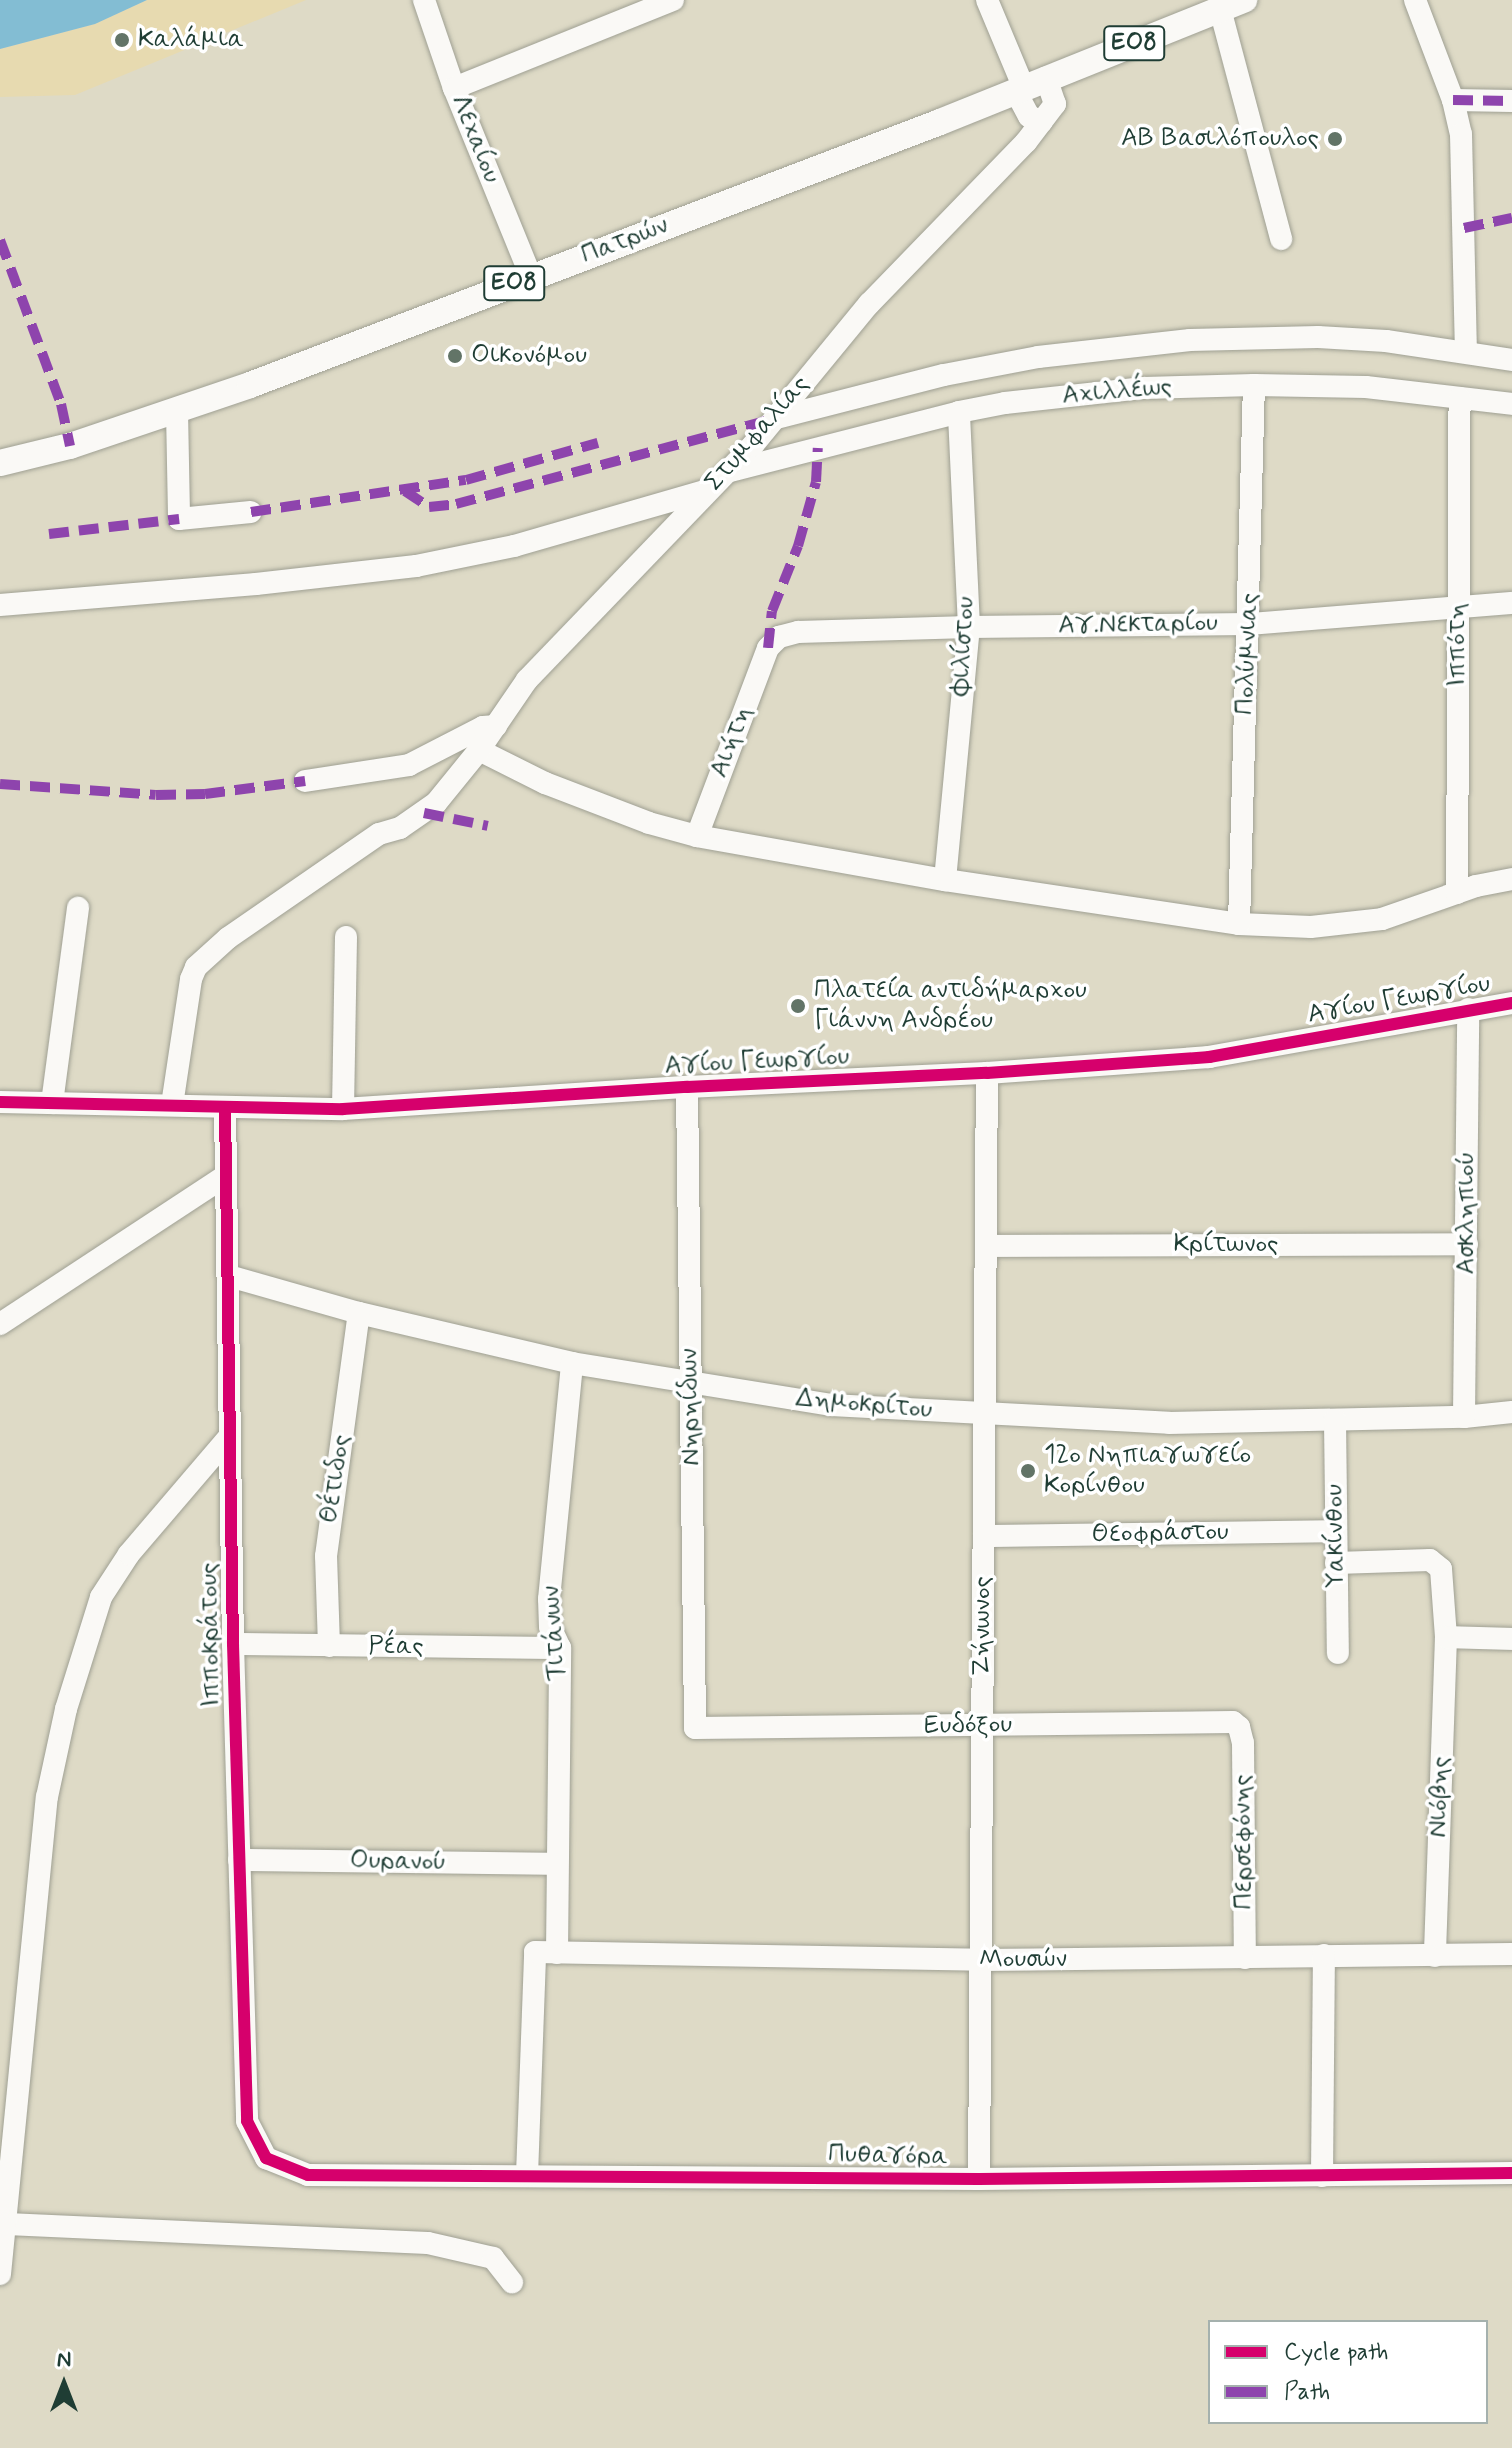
<!DOCTYPE html>
<meta charset="utf-8">
<style>
body{margin:0}
#map{position:relative;width:1512px;height:2448px;overflow:hidden;background:#dedac6;font-family:Mynerve,sans-serif}
div>[style]{position:absolute}
[style*='--x']{left:calc(var(--x)*1px);top:calc(var(--y)*1px);width:calc(var(--w)*1px);rotate:calc(var(--a)*1deg)}
.sand>*{inset:0;background:#e7dab0}
.water>*{inset:0;background:#83bdd3}
.roads{filter:drop-shadow(0 0 2px #9fa093) drop-shadow(0 0 2px #9fa093)}
.minor>*{height:22px;margin:-11px;padding:0 11px;transform-origin:11px;border-radius:11px;background:#faf9f6}
.major>*{height:26px;margin:-13px;padding:0 13px;transform-origin:13px;border-radius:13px;background:#faf9f6}
.quiet>*{height:10px;margin-top:-5px;transform-origin:0;background:repeating-linear-gradient(90deg,#8e44ad 0 20px,transparent 0 30px)}
.cycleway>*{height:12px;margin:-6px;padding:0 6px;transform-origin:6px;border-radius:6px;background:#d6006c}
.dots>*{width:22px;height:22px;translate:-50% -50%;box-sizing:border-box;border:4px solid #fff;border-radius:50%}
span{translate:-50% -50%;white-space:nowrap;text-align:center;line-height:1.15;-webkit-text-stroke:7px #fff;paint-order:stroke}
.shield-label span{padding:2px 6px;background:#fff;border:2px solid;border-radius:6px;-webkit-text-stroke-width:0}
.shield-label{font-size:24px;color:#1f3d34;font-weight:700}
.poi-label{font-size:26px;color:#1f3d34}
.left{translate:0 -50%;text-align:left}
.right{translate:-100% -50%;text-align:right}
.street-label{font-size:26px;color:#1f3d34}
.legend{position:absolute;left:1208px;top:2320px;width:280px;height:104px;box-sizing:border-box;background:#fff;border:2px solid #a5b1ae;margin:0;padding:10px 14px;list-style:none;font-size:24px;color:#1f3d34}
.legend li{display:flex;align-items:center;gap:16px;height:40px}
.legend b{width:40px;border:2px solid #a5b1ae}
.north{position:absolute;left:24px;top:2344px;width:80px;height:80px;-webkit-text-stroke:6px #fff;paint-order:stroke;rotate:0deg;font-size:22px;font-weight:700;line-height:32px;text-align:center;color:#1f3d34}
.north::after{content:'';display:block;margin:auto;width:28px;height:36px;background:#1f3d34;clip-path:polygon(50% 0,100% 100%,50% 72%,0 100%)}
</style>
<div id="map">
<div class="sand">
<div style="clip-path:polygon(147px 0,306px 0,75px 95px,0 97px,0 49px,95px 24px)"></div>
</div>
<div class="water">
<div style="clip-path:polygon(0 0,147px 0,95px 24px,0 49px)"></div>
</div>
<div class="roads">
<div class="minor">
<div style="--x:424;--y:0;--w:93;--a:71.2"></div>
<div style="--x:454;--y:88;--w:204;--a:67.8"></div>
<div style="--x:987;--y:0;--w:93;--a:67.3"></div>
<div style="--x:1415;--y:0;--w:107;--a:69.2"></div>
<div style="--x:1453;--y:100;--w:35;--a:77"></div>
<div style="--x:1461;--y:134;--w:218;--a:88.7"></div>
<div style="--x:1220;--y:9;--w:238;--a:75.1"></div>
<div style="--x:454;--y:88;--w:236;--a:-21.9"></div>
<div style="--x:1015;--y:90;--w:30;--a:62"></div>
<div style="--x:1029;--y:116;--w:14;--a:25"></div>
<div style="--x:1453;--y:100;--w:59;--a:1"></div>
<div style="--x:177;--y:411;--w:108;--a:88.9"></div>
<div style="--x:179;--y:519;--w:72;--a:-5.6"></div>
<div style="--x:776;--y:418;--w:173;--a:-14.4"></div>
<div style="--x:944;--y:375;--w:96;--a:-10.8"></div>
<div style="--x:1038;--y:357;--w:153;--a:-6.4"></div>
<div style="--x:1190;--y:340;--w:128;--a:-1.3"></div>
<div style="--x:1318;--y:337;--w:68;--a:3.4"></div>
<div style="--x:1386;--y:341;--w:127;--a:8.6"></div>
<div style="--x:730;--y:471;--w:236;--a:-14.4"></div>
<div style="--x:959;--y:412;--w:47;--a:-11.1"></div>
<div style="--x:1005;--y:403;--w:140;--a:-6.2"></div>
<div style="--x:1144;--y:388;--w:110;--a:-1.6"></div>
<div style="--x:1254;--y:385;--w:112;--a:1"></div>
<div style="--x:1366;--y:387;--w:147;--a:6.6"></div>
<div style="--x:0;--y:605;--w:257;--a:-4.7"></div>
<div style="--x:256;--y:584;--w:161;--a:-6.4"></div>
<div style="--x:416;--y:566;--w:100;--a:-11.5"></div>
<div style="--x:514;--y:546;--w:199;--a:-16.1"></div>
<div style="--x:479;--y:750;--w:74;--a:26.6"></div>
<div style="--x:545;--y:783;--w:111;--a:21"></div>
<div style="--x:649;--y:823;--w:50;--a:15.2"></div>
<div style="--x:697;--y:836;--w:252;--a:10.1"></div>
<div style="--x:945;--y:880;--w:297;--a:8.5"></div>
<div style="--x:1239;--y:924;--w:72;--a:2.4"></div>
<div style="--x:1311;--y:927;--w:71;--a:-6.4"></div>
<div style="--x:1382;--y:919;--w:100;--a:-19.3"></div>
<div style="--x:1476;--y:886;--w:37;--a:-11"></div>
<div style="--x:305;--y:781;--w:105;--a:-8.7"></div>
<div style="--x:409;--y:765;--w:83;--a:-27.2"></div>
<div style="--x:483;--y:727;--w:13;--a:-4"></div>
<div style="--x:697;--y:836;--w:201;--a:-69.3"></div>
<div style="--x:768;--y:648;--w:16;--a:-45"></div>
<div style="--x:779;--y:637;--w:20;--a:-15"></div>
<div style="--x:798;--y:632;--w:171;--a:-1.7"></div>
<div style="--x:969;--y:627;--w:281;--a:-0.6"></div>
<div style="--x:1250;--y:624;--w:263;--a:-4.6"></div>
<div style="--x:945;--y:880;--w:254;--a:-84.6"></div>
<div style="--x:969;--y:627;--w:215;--a:-92.7"></div>
<div style="--x:1457;--y:893;--w:495;--a:-89.7"></div>
<div style="--x:1239;--y:924;--w:539;--a:-88.41"></div>
<div style="--x:687;--y:1087;--w:641;--a:89.28"></div>
<div style="--x:695;--y:1728;--w:538;--a:-0.64"></div>
<div style="--x:1233;--y:1722;--w:8;--a:40"></div>
<div style="--x:1239;--y:1727;--w:16;--a:76"></div>
<div style="--x:1243;--y:1743;--w:215;--a:89.5"></div>
<div style="--x:0;--y:1102;--w:343;--a:1.2"></div>
<div style="--x:343;--y:1109;--w:345;--a:-3.7"></div>
<div style="--x:687;--y:1087;--w:300;--a:-2.7"></div>
<div style="--x:987;--y:1073;--w:223;--a:-4.1"></div>
<div style="--x:1209;--y:1057;--w:308;--a:-10.1"></div>
<div style="--x:52;--y:1103;--w:197;--a:-82.4"></div>
<div style="--x:172;--y:1105;--w:127;--a:-81.4"></div>
<div style="--x:191;--y:979;--w:13;--a:-67"></div>
<div style="--x:196;--y:967;--w:43;--a:-42.2"></div>
<div style="--x:228;--y:938;--w:183;--a:-34.6"></div>
<div style="--x:379;--y:834;--w:22;--a:-16"></div>
<div style="--x:400;--y:828;--w:44;--a:-34.8"></div>
<div style="--x:436;--y:803;--w:68;--a:-50.9"></div>
<div style="--x:479;--y:750;--w:85;--a:-55.6"></div>
<div style="--x:527;--y:680;--w:326;--a:-46.1"></div>
<div style="--x:753;--y:445;--w:183;--a:-50.6"></div>
<div style="--x:869;--y:304;--w:226;--a:-45.9"></div>
<div style="--x:1026;--y:142;--w:48;--a:-52.7"></div>
<div style="--x:1055;--y:104;--w:28;--a:-109"></div>
<div style="--x:225;--y:1107;--w:537;--a:89.15"></div>
<div style="--x:233;--y:1644;--w:477;--a:88.3"></div>
<div style="--x:247;--y:2121;--w:42;--a:62.8"></div>
<div style="--x:266;--y:2158;--w:45;--a:22"></div>
<div style="--x:308;--y:2175;--w:671;--a:0.34"></div>
<div style="--x:979;--y:2179;--w:533;--a:-0.64"></div>
<div style="--x:343;--y:1109;--w:172;--a:-89"></div>
<div style="--x:986;--y:1246;--w:481;--a:-0.2"></div>
<div style="--x:229;--y:1276;--w:135;--a:15.9"></div>
<div style="--x:359;--y:1313;--w:219;--a:13.2"></div>
<div style="--x:572;--y:1363;--w:262;--a:9.2"></div>
<div style="--x:831;--y:1405;--w:338;--a:3"></div>
<div style="--x:1169;--y:1423;--w:295;--a:-1.2"></div>
<div style="--x:1464;--y:1417;--w:48;--a:-5.9"></div>
<div style="--x:0;--y:1324;--w:269;--a:-33.3"></div>
<div style="--x:1464;--y:1417;--w:408;--a:-89.4"></div>
<div style="--x:1335;--y:1420;--w:233;--a:89.3"></div>
<div style="--x:984;--y:1536;--w:352;--a:-0.8"></div>
<div style="--x:1336;--y:1563;--w:94;--a:-1.8"></div>
<div style="--x:1430;--y:1560;--w:14;--a:39"></div>
<div style="--x:1441;--y:1569;--w:68;--a:85.8"></div>
<div style="--x:1446;--y:1637;--w:319;--a:92"></div>
<div style="--x:1446;--y:1637;--w:66;--a:1.7"></div>
<div style="--x:233;--y:1644;--w:327;--a:0.7"></div>
<div style="--x:329;--y:1646;--w:90;--a:-91.9"></div>
<div style="--x:326;--y:1556;--w:245;--a:-82.3"></div>
<div style="--x:239;--y:1860;--w:318;--a:0.7"></div>
<div style="--x:557;--y:1953;--w:305;--a:-89.4"></div>
<div style="--x:560;--y:1648;--w:23;--a:-115"></div>
<div style="--x:550;--y:1627;--w:28;--a:-92"></div>
<div style="--x:549;--y:1599;--w:237;--a:-84.4"></div>
<div style="--x:527;--y:2175;--w:223;--a:-87.9"></div>
<div style="--x:535;--y:1952;--w:446;--a:1"></div>
<div style="--x:981;--y:1960;--w:531;--a:-0.65"></div>
<div style="--x:1322;--y:2176;--w:221;--a:-89.5"></div>
<div style="--x:979;--y:2179;--w:1106;--a:-89.59"></div>
<div style="--x:7;--y:2224;--w:421;--a:2.6"></div>
<div style="--x:428;--y:2243;--w:67;--a:13"></div>
<div style="--x:493;--y:2258;--w:31;--a:52"></div>
<div style="--x:0;--y:2274;--w:479;--a:-84.4"></div>
<div style="--x:47;--y:1797;--w:90;--a:-77.8"></div>
<div style="--x:66;--y:1709;--w:117;--a:-72.6"></div>
<div style="--x:101;--y:1597;--w:51;--a:-56.9"></div>
<div style="--x:129;--y:1554;--w:154;--a:-49.5"></div>
</div>
<div class="major">
<div style="--x:0;--y:463;--w:72;--a:-13.7"></div>
<div style="--x:70;--y:446;--w:190;--a:-18.7"></div>
<div style="--x:250;--y:385;--w:738;--a:-20.86"></div>
<div style="--x:940;--y:122;--w:328;--a:-21.9"></div>
</div>
</div>
<div class="quiet">
<div style="--x:1453;--y:100;--w:59;--a:1"></div>
<div style="--x:1464;--y:228;--w:49;--a:-11.8"></div>
<div style="--x:0;--y:240;--w:175;--a:69.6"></div>
<div style="--x:61;--y:404;--w:43;--a:77.9"></div>
<div style="--x:405;--y:491;--w:29;--a:34"></div>
<div style="--x:429;--y:507;--w:27;--a:-6"></div>
<div style="--x:456;--y:504;--w:331;--a:-15"></div>
<div style="--x:251;--y:512;--w:217;--a:-8.5"></div>
<div style="--x:466;--y:480;--w:137;--a:-15.7"></div>
<div style="--x:49;--y:534;--w:131;--a:-6.6"></div>
<div style="--x:768;--y:648;--w:37;--a:-84"></div>
<div style="--x:772;--y:611;--w:70;--a:-68.2"></div>
<div style="--x:798;--y:546;--w:66;--a:-74.3"></div>
<div style="--x:816;--y:482;--w:34;--a:-87"></div>
<div style="--x:0;--y:784;--w:156;--a:4"></div>
<div style="--x:156;--y:795;--w:49;--a:-1.2"></div>
<div style="--x:205;--y:794;--w:101;--a:-7.4"></div>
<div style="--x:424;--y:813;--w:65;--a:11.5"></div>
</div>
<div class="cycleway">
<div style="--x:0;--y:1102;--w:343;--a:1.2"></div>
<div style="--x:343;--y:1109;--w:345;--a:-3.7"></div>
<div style="--x:687;--y:1087;--w:300;--a:-2.7"></div>
<div style="--x:987;--y:1073;--w:223;--a:-4.1"></div>
<div style="--x:1209;--y:1057;--w:308;--a:-10.1"></div>
<div style="--x:225;--y:1107;--w:537;--a:89.15"></div>
<div style="--x:233;--y:1644;--w:477;--a:88.3"></div>
<div style="--x:247;--y:2121;--w:42;--a:62.8"></div>
<div style="--x:266;--y:2158;--w:45;--a:22"></div>
<div style="--x:308;--y:2175;--w:671;--a:0.34"></div>
<div style="--x:979;--y:2179;--w:533;--a:-0.64"></div>
</div>
<div class="dots">
<div style="left:122px;top:40px;background:#627467"></div>
<div style="left:1335px;top:139px;background:#627467"></div>
<div style="left:455px;top:356px;background:#627467"></div>
<div style="left:798px;top:1006px;background:#627467"></div>
<div style="left:1028px;top:1471px;background:#627467"></div>
</div>
<div class="shield-label">
<span style="left:1134px;top:43px">ΕΟ8</span>
<span style="left:514px;top:283px">ΕΟ8</span>
</div>
<div class="poi-label">
<span class="left" style="left:138px;top:40px">Καλάμια</span>
<span class="right" style="left:1319px;top:139px">ΑΒ Βασιλόπουλος</span>
<span class="left" style="left:471px;top:356px">Οικονόμου</span>
<span class="left" style="left:814px;top:1006px">Πλατεία αντιδήμαρχου<br>Γιάννη Ανδρέου</span>
<span class="left" style="left:1044px;top:1471px">12ο Νηπιαγωγείο<br>Κορίνθου</span>
</div>
<div class="street-label">
<span style="left:475px;top:139px;rotate:68deg">Λεχαίου</span>
<span style="left:625px;top:241px;rotate:-21deg">Πατρών</span>
<span style="left:1117px;top:392px;rotate:-5deg">Αχιλλέως</span>
<span style="left:758px;top:434px;rotate:-49deg">Στυμφαλίας</span>
<span style="left:1138px;top:625px;rotate:-1deg">Αγ.Νεκταρίου</span>
<span style="left:1458px;top:645px;rotate:-90deg">Ιππότη</span>
<span style="left:964px;top:646px;rotate:-87deg">Φιλίστου</span>
<span style="left:1248px;top:654px;rotate:-88deg">Πολύμνιας</span>
<span style="left:732px;top:742px;rotate:-69deg">Αιήτη</span>
<span style="left:1399px;top:1000px;rotate:-10deg">Αγίου Γεωργίου</span>
<span style="left:757px;top:1062px;rotate:-3deg">Αγίου Γεωργίου</span>
<span style="left:1467px;top:1213px;rotate:-90deg">Ασκληπιού</span>
<span style="left:1226px;top:1245px">Κρίτωνος</span>
<span style="left:864px;top:1405px;rotate:5deg">Δημοκρίτου</span>
<span style="left:691px;top:1407px;rotate:-91deg">Νηρηίδων</span>
<span style="left:336px;top:1479px;rotate:-82deg">Θέτιδος</span>
<span style="left:1160px;top:1534px;rotate:-1deg">Θεοφράστου</span>
<span style="left:1336px;top:1536px;rotate:-91deg">Υακίνθου</span>
<span style="left:983px;top:1626px;rotate:-90deg">Ζήνωνος</span>
<span style="left:555px;top:1633px;rotate:-94deg">Τιτάνων</span>
<span style="left:211px;top:1635px;rotate:-91deg">Ιπποκράτους</span>
<span style="left:396px;top:1647px">Ρέας</span>
<span style="left:968px;top:1726px;rotate:-1deg">Ευδόξου</span>
<span style="left:1440px;top:1797px;rotate:-88deg">Νιόβης</span>
<span style="left:1244px;top:1842px;rotate:-91deg">Περσεφόνης</span>
<span style="left:398px;top:1862px;rotate:1deg">Ουρανού</span>
<span style="left:1023px;top:1960px">Μουσών</span>
<span style="left:888px;top:2156px;rotate:1deg">Πυθαγόρα</span>
</div>
<ul class="legend">
<li><b style="height:10px;background:#d6006c"></b>Cycle path</li>
<li><b style="height:10px;background:#8e44ad"></b>Path</li>
</ul>
<div class="north">N</div>
</div>
